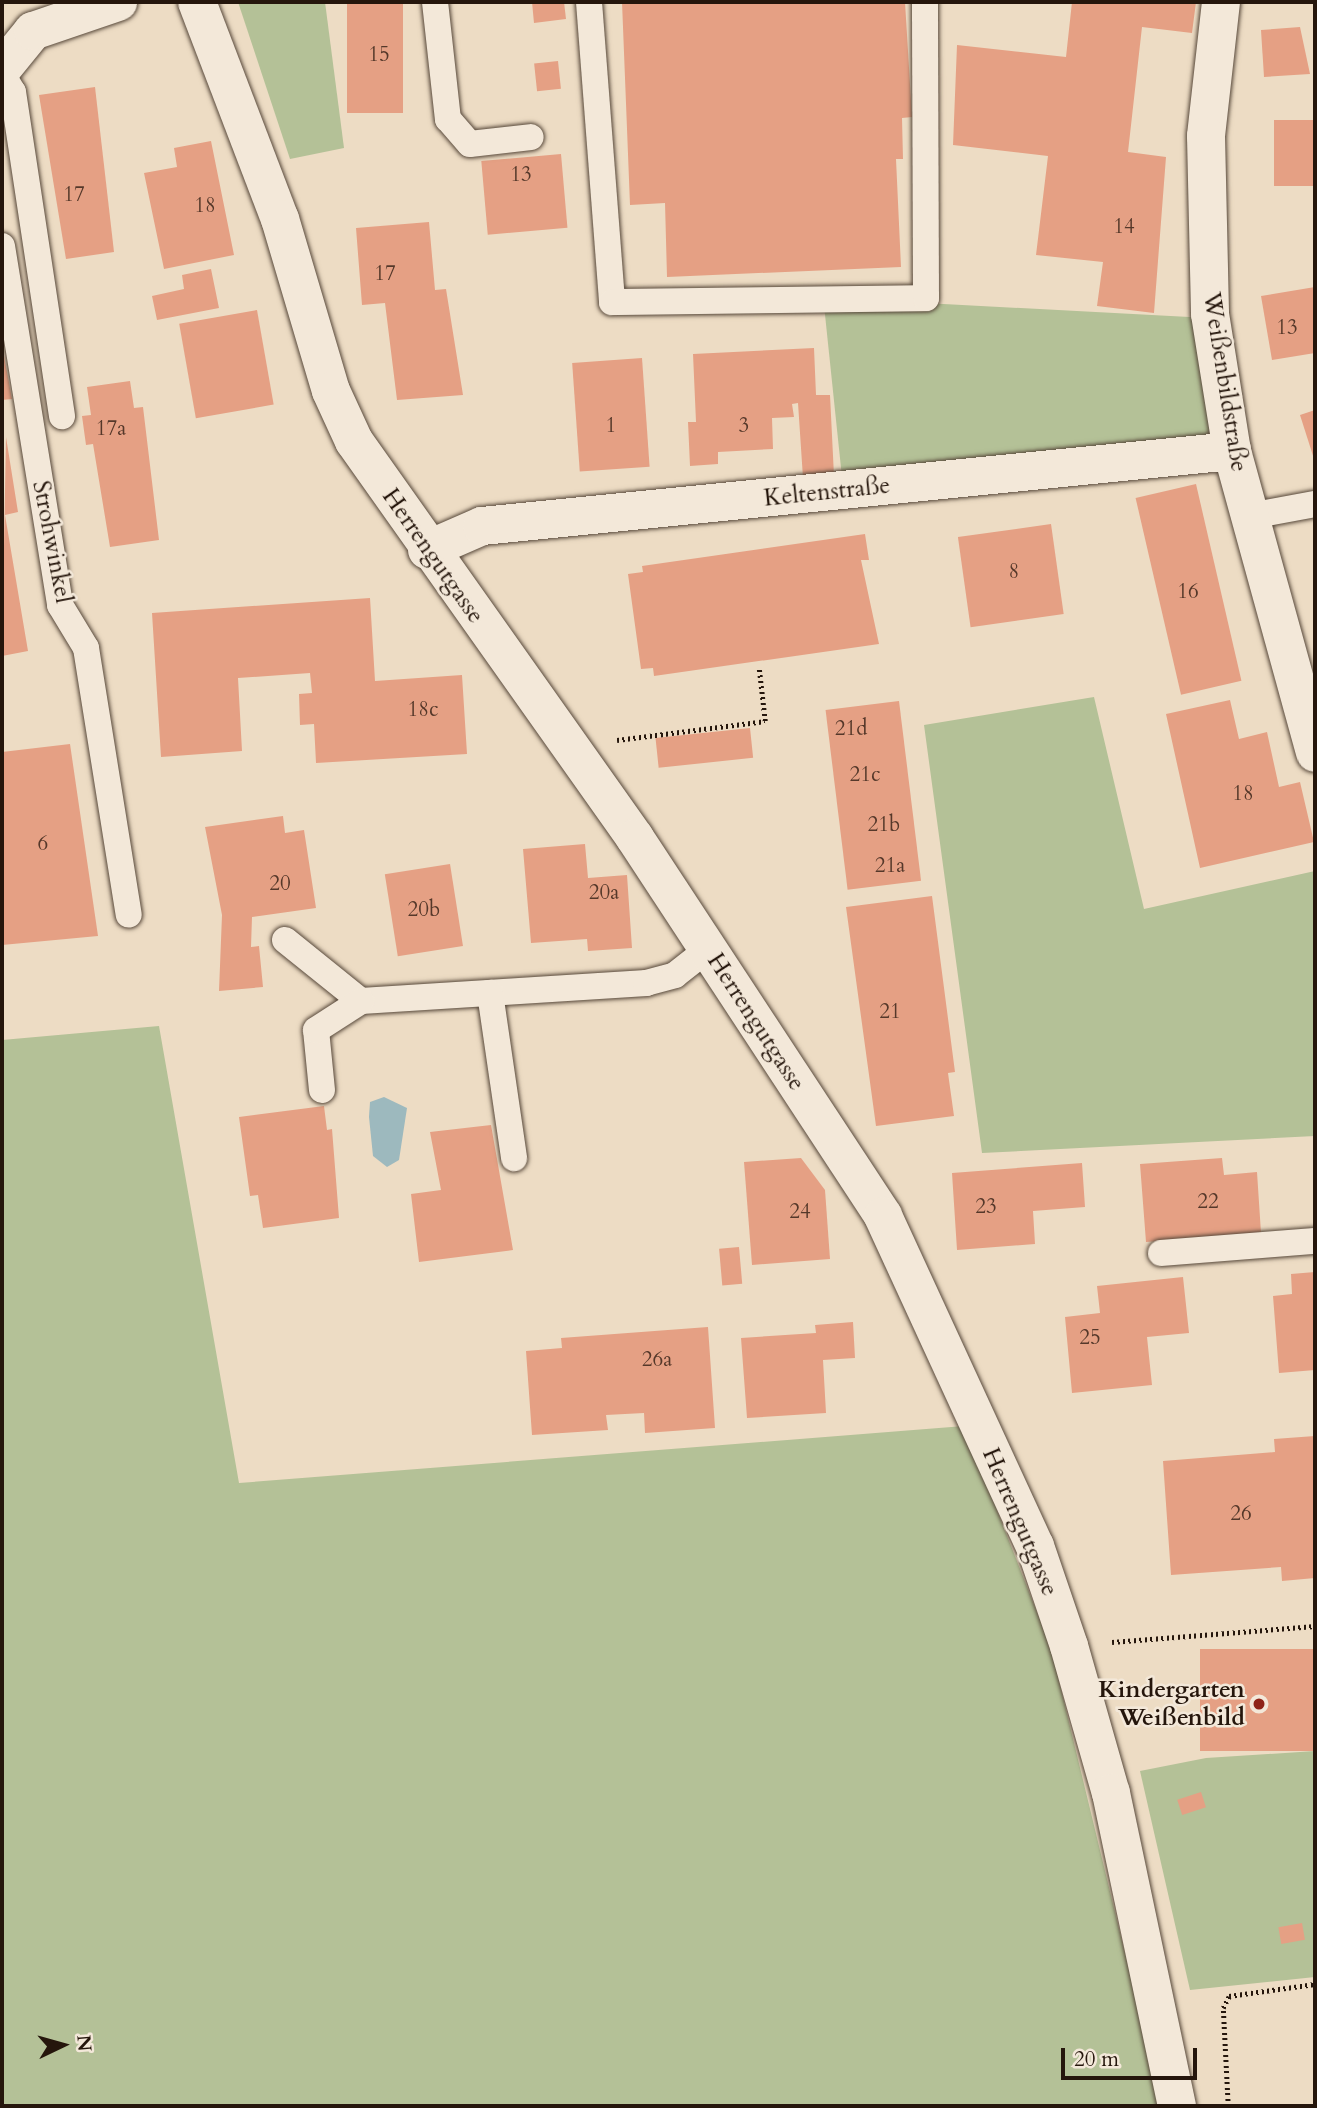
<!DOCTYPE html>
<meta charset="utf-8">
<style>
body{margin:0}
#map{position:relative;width:1317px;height:2108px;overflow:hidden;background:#eddcc4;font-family:Cardo,serif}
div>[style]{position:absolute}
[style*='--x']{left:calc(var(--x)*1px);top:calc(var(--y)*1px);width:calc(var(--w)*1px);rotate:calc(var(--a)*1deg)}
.green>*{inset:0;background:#b4c197}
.water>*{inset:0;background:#9db9be}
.building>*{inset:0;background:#e5a084;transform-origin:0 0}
.path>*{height:4.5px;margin-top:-2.25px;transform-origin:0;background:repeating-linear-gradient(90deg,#25160c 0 2px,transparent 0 5.5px)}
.roads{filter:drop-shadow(0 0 2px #57483a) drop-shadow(0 0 2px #57483a)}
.lane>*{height:26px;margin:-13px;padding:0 13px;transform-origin:13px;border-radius:13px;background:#f3e8d9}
.street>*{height:38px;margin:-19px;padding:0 19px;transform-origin:19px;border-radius:19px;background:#f3e8d9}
.dots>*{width:19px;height:19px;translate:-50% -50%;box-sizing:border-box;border:4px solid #f3e8d9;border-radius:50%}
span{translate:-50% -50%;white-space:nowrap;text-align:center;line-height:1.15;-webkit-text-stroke:5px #f3e8d9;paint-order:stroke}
.number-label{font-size:21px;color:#55382a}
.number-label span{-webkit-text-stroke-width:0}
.street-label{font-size:24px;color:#25160c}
.poi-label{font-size:24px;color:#25160c;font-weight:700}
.right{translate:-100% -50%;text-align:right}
.frame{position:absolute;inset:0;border:4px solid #25160c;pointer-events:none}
.north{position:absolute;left:28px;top:2010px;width:70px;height:70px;-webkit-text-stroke:5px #f3e8d9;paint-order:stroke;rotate:85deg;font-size:19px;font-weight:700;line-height:28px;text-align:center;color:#25160c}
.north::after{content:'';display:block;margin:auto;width:24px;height:32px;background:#25160c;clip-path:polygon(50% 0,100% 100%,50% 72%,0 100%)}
.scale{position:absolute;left:1061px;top:2048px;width:136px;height:32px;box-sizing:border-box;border:4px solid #25160c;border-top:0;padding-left:9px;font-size:21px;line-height:24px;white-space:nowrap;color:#25160c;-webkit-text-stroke:5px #f3e8d9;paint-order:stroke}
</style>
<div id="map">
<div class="green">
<div style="clip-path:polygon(238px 2px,325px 2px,344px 148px,290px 159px)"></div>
<div style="clip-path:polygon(925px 303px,1208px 318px,1228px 450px,843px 487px,824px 305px)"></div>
<div style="clip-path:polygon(1094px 697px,1144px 909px,1315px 871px,1315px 1136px,982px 1153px,924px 725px)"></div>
<div style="clip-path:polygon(159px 1026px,239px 1483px,964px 1426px,1051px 1648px,1162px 2106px,2px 2106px,2px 1040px)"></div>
<div style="clip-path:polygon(1315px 1751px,1315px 1977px,1190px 1990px,1140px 1771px,1206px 1758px)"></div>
</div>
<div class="water">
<div style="clip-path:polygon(384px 1097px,407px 1108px,399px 1160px,387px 1167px,373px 1156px,369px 1117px,370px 1102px)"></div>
</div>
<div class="building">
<div style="left:347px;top:2px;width:56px;height:111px"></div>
<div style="clip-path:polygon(532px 2px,564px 2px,566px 19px,534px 23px)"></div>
<div style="clip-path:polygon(622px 2px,905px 2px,912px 117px,902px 118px,903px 159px,896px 159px,901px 267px,667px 277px,665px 203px,630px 205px)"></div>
<div style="clip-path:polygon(1072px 2px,1196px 2px,1192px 33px,1142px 27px,1128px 152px,1166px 157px,1154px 313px,1097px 306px,1103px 262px,1036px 255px,1048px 156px,953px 145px,957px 45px,1066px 57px)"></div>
<div style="clip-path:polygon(1300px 27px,1310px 74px,1264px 77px,1261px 30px)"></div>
<div style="left:558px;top:61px;width:28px;height:24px;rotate:84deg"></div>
<div style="clip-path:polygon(95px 87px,114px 252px,66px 259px,39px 95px)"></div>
<div style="left:1315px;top:120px;width:66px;height:41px;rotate:90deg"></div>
<div style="clip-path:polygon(211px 141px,234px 255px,164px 269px,144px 173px,177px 167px,174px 148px)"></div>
<div style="left:561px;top:154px;width:74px;height:80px;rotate:85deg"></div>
<div style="clip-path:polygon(429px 222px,435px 290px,446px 289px,463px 395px,397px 400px,385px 303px,362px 305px,356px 228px)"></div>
<div style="clip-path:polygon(211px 269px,219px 308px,157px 320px,152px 296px,184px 289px,182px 275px)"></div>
<div style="clip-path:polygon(1315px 287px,1315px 353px,1272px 360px,1261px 296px)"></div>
<div style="left:257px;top:310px;width:96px;height:79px;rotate:80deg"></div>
<div style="clip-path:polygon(2px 345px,12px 399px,2px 400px)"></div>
<div style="clip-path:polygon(814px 348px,816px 395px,830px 395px,834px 476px,803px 478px,798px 403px,792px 404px,794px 417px,772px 418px,773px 449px,718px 452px,718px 464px,690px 466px,688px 422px,696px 422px,693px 354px)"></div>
<div style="left:642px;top:358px;width:109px;height:70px;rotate:86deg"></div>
<div style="clip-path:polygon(130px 381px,134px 408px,143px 407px,159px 540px,110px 547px,93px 444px,86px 445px,82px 416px,91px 415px,87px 387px)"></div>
<div style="clip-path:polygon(1315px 410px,1315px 462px,1300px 415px)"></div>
<div style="clip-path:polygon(6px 437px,18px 512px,5px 515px,28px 651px,2px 656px)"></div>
<div style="left:1196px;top:484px;width:202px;height:62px;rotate:77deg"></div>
<div style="left:1051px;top:524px;width:91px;height:94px;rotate:82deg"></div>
<div style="clip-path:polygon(865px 534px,869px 560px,861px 560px,879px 644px,654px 676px,653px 668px,641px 669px,628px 574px,643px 572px,642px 566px)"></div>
<div style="clip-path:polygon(370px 598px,375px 681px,462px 675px,467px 754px,316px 763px,314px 724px,300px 725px,299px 694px,312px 693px,310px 673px,238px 678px,242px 751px,161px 757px,152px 613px)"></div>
<div style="clip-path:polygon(1230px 700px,1239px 739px,1267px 732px,1279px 787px,1300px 782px,1314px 842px,1200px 868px,1166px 714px)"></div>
<div style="left:899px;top:701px;width:181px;height:74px;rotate:83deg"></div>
<div style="left:750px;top:728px;width:30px;height:95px;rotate:84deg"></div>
<div style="clip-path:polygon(70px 744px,98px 936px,2px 945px,2px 752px)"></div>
<div style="clip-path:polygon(283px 816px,285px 833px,304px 830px,316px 908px,252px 917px,251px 947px,259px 946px,263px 987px,219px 991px,222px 915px,205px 827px)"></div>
<div style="clip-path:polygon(585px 844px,588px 878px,627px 875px,632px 948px,588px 951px,587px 939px,531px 943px,523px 849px)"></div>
<div style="left:450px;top:864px;width:83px;height:66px;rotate:81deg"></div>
<div style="clip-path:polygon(932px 896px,955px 1072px,948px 1073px,954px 1116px,876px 1126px,846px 907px)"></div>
<div style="clip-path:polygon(324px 1106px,327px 1130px,332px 1129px,339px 1218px,263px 1228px,258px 1195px,250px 1196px,239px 1117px)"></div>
<div style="clip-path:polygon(491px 1125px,513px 1250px,419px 1262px,411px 1194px,441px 1190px,430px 1132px)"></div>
<div style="clip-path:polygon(801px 1158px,825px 1190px,830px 1259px,752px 1265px,744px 1162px)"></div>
<div style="clip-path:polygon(1222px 1158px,1224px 1175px,1257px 1172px,1261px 1233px,1146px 1242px,1140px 1164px)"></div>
<div style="clip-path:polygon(1082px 1163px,1085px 1207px,1033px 1211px,1035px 1244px,957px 1250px,952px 1173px)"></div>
<div style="left:739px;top:1247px;width:37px;height:20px;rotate:85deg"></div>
<div style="clip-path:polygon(1315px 1272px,1315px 1370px,1279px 1373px,1273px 1296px,1292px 1294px,1291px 1274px)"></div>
<div style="clip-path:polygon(1183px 1277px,1189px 1333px,1147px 1337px,1152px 1385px,1072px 1393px,1065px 1317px,1100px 1313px,1097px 1286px)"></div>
<div style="clip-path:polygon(853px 1322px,855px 1358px,823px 1360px,826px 1413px,747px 1418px,741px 1338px,816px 1333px,815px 1325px)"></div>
<div style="clip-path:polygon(708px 1327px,715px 1428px,645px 1433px,644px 1413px,606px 1415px,608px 1430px,532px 1435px,526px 1351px,562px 1348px,561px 1338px)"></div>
<div style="clip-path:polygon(1315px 1436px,1315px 1578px,1282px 1581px,1281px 1567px,1171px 1575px,1163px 1461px,1275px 1452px,1274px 1439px)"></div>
<div style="left:1315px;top:1649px;width:102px;height:115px;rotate:90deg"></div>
<div style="left:1201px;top:1792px;width:16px;height:25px;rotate:72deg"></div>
<div style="left:1302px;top:1923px;width:17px;height:24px;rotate:80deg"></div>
</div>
<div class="path">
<div style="--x:617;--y:740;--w:149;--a:-7.3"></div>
<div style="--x:765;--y:721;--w:53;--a:-96.5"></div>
<div style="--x:1112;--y:1642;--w:204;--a:-4.5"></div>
<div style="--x:1228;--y:2106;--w:98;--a:-92.9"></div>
<div style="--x:1223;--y:2008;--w:13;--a:-63"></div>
<div style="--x:1229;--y:1996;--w:87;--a:-7.9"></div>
</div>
<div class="roads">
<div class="lane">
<div style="--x:435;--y:2;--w:118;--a:83.7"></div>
<div style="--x:448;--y:119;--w:33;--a:49"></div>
<div style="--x:470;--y:144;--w:61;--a:-6.5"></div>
<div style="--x:589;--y:2;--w:301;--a:85.6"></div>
<div style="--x:612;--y:302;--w:314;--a:-0.7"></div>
<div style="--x:926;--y:298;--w:296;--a:-90.2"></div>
<div style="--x:2;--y:74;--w:21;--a:59"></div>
<div style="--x:13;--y:92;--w:328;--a:81.4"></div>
<div style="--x:2;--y:246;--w:364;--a:80.8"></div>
<div style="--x:60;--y:605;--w:50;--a:58.8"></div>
<div style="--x:86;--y:648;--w:270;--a:80.9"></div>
<div style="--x:1250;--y:516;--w:66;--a:-10.5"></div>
<div style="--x:285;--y:940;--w:97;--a:38.8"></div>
<div style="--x:361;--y:1001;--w:286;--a:-3.6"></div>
<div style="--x:646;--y:983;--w:30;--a:-15"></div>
<div style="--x:675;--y:975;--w:42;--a:-38.2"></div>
<div style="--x:490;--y:993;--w:167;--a:81.7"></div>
<div style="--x:322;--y:1090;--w:60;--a:-95.7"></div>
<div style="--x:316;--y:1030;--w:54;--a:-32.8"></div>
<div style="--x:1161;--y:1253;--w:154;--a:-4.5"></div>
</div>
<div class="street">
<div style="--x:197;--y:2;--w:232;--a:69.1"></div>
<div style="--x:280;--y:219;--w:179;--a:73.5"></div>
<div style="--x:331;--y:391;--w:55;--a:65.3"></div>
<div style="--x:354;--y:441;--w:486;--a:54.7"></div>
<div style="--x:635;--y:838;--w:452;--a:56.7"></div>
<div style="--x:883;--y:1216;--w:363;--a:65.3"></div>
<div style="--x:1035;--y:1546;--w:106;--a:71.2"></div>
<div style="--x:1069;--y:1646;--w:153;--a:74.1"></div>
<div style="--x:1111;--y:1793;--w:320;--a:78.1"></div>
<div style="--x:1221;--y:2;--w:135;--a:96.4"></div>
<div style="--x:1206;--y:136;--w:178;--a:88.7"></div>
<div style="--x:1210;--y:314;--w:139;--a:80.9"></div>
<div style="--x:1232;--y:451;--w:313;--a:74.6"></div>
<div style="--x:2;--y:69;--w:49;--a:-50.8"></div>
<div style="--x:33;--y:31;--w:90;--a:-18.8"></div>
<div style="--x:427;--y:550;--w:60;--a:-23.6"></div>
<div style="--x:482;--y:526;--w:754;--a:-5.71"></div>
</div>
</div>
<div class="dots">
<div style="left:1259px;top:1704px;background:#8f2418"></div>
</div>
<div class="number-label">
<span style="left:379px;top:55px">15</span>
<span style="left:521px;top:175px">13</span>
<span style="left:74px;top:195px">17</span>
<span style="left:205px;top:206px">18</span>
<span style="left:1124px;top:227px">14</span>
<span style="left:385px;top:274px">17</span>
<span style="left:1287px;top:328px">13</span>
<span style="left:611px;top:426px">1</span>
<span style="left:744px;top:426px">3</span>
<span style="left:111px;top:429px">17a</span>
<span style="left:1014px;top:572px">8</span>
<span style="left:1188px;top:592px">16</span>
<span style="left:423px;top:710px">18c</span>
<span style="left:851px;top:729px">21d</span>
<span style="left:865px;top:775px">21c</span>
<span style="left:1243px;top:794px">18</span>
<span style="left:884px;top:825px">21b</span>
<span style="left:43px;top:844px">6</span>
<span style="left:890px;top:866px">21a</span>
<span style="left:280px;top:884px">20</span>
<span style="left:604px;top:893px">20a</span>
<span style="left:424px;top:910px">20b</span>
<span style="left:890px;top:1012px">21</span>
<span style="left:1208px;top:1202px">22</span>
<span style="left:986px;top:1207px">23</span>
<span style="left:800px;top:1212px">24</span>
<span style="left:1090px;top:1338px">25</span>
<span style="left:657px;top:1360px">26a</span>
<span style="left:1241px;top:1514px">26</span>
</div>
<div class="street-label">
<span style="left:1225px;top:382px;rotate:81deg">Weißenbildstraße</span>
<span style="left:827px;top:492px;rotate:-6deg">Keltenstraße</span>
<span style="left:52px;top:542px;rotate:79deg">Strohwinkel</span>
<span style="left:433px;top:556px;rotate:55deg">Herrengutgasse</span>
<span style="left:756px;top:1022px;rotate:57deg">Herrengutgasse</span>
<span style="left:1020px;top:1522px;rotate:67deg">Herrengutgasse</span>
</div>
<div class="poi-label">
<span class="right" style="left:1245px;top:1704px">Kindergarten<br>Weißenbild</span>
</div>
<div class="frame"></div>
<div class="north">N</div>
<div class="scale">20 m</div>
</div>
